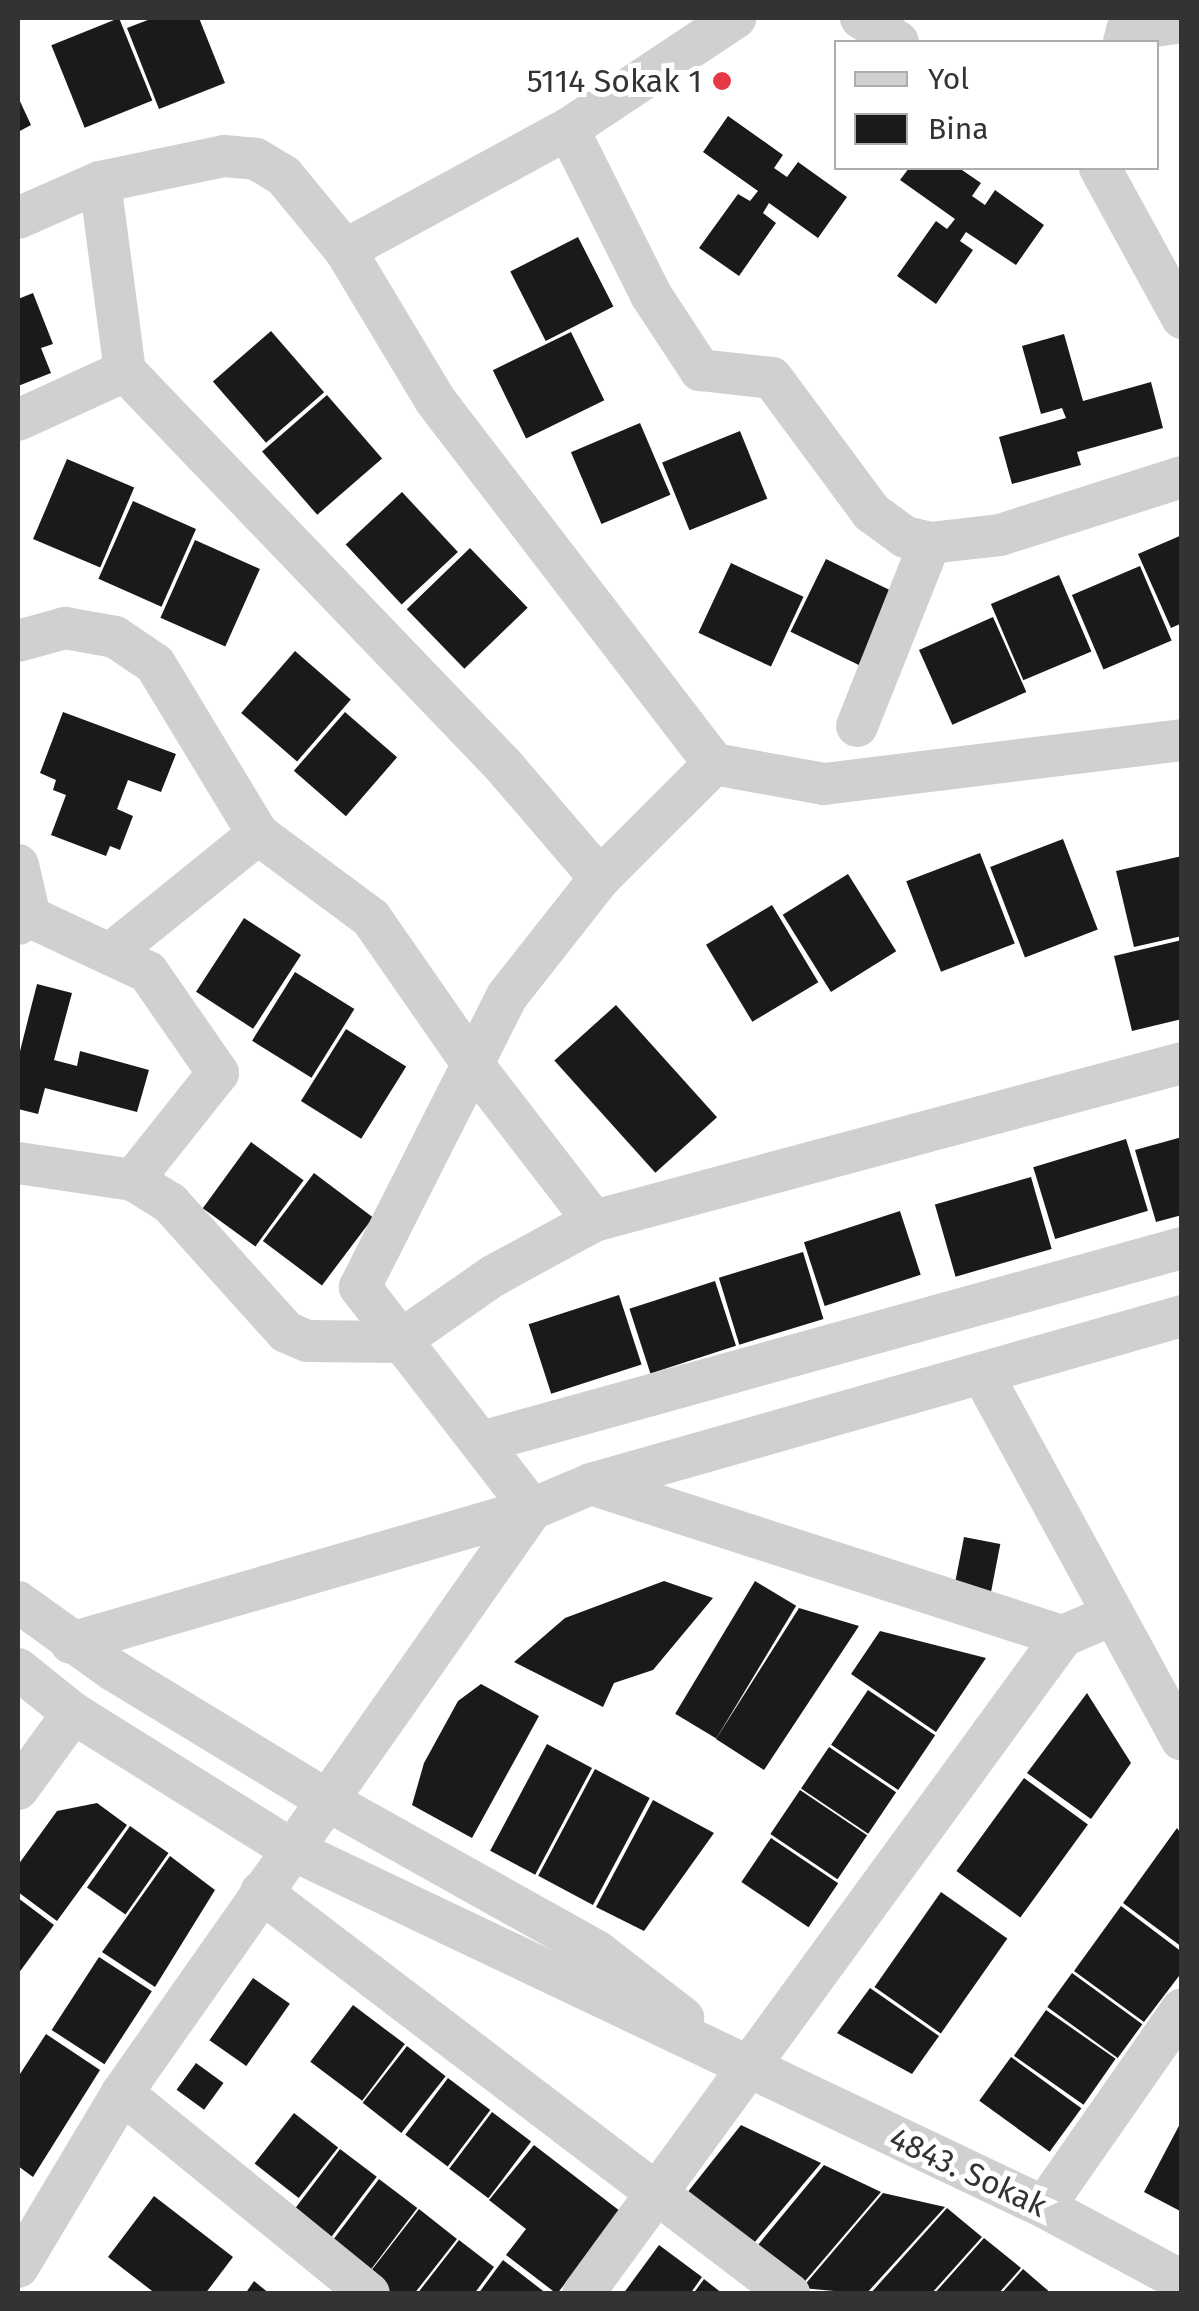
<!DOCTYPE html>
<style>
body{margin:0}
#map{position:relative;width:1199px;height:2311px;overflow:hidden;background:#fff;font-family:"Fira Sans",sans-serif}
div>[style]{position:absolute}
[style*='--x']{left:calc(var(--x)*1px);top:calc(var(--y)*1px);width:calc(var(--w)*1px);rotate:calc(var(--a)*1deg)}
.building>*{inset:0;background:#1a1a1a;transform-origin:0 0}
.minor>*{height:42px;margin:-21px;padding:0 21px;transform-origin:21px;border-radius:21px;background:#d0d0d0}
.dots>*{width:28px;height:28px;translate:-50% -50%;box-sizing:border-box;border:5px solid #fff;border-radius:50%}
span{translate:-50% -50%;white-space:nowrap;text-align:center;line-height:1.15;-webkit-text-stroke:10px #fff;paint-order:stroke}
.poi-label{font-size:32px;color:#333}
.right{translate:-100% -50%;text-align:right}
.street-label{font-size:32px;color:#333}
.frame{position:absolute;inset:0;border:20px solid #333;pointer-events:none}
.legend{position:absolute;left:834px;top:40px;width:325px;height:130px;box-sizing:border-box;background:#fff;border:2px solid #adadad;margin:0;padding:12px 18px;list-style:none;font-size:30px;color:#333}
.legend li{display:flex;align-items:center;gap:20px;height:50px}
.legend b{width:50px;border:2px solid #adadad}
</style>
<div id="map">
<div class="building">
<div style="left:119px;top:18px;width:89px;height:73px;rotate:68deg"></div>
<div style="clip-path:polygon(153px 18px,199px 18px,225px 83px,159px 109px,127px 28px)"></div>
<div style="clip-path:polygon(18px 97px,31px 125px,18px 132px)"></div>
<div style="clip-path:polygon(728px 116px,783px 155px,774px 168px,787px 177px,798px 162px,847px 197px,818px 238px,769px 203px,763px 213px,776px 223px,739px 276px,699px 248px,738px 194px,750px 201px,758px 191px,703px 152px)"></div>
<div style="clip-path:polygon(909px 168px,959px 168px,981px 183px,972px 196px,985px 205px,995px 190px,1044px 225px,1016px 265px,966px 232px,960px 241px,973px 250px,936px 304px,897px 276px,936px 221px,947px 229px,955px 219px,900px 180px)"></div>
<div style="left:578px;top:237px;width:78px;height:76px;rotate:63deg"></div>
<div style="clip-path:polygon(33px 293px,53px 344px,41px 348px,51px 373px,18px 386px,18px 299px)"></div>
<div style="left:271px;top:331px;width:81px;height:77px;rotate:49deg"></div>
<div style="left:571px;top:332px;width:76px;height:87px;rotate:64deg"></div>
<div style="clip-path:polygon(1064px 334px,1083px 401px,1151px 382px,1163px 428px,1077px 452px,1081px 465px,1012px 484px,999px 437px,1066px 418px,1062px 408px,1041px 414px,1022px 346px)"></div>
<div style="left:327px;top:395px;width:84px;height:86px;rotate:49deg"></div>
<div style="left:640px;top:423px;width:78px;height:75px;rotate:67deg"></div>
<div style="left:740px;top:431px;width:73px;height:84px;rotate:68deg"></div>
<div style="left:67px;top:459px;width:73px;height:87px;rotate:23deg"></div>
<div style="left:402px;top:492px;width:82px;height:77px;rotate:47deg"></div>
<div style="left:133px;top:501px;width:69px;height:85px;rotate:24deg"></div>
<div style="clip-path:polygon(1182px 535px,1182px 623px,1171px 628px,1138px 554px)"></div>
<div style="left:195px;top:540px;width:71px;height:85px;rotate:24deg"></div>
<div style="left:470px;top:548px;width:83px;height:88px;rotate:46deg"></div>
<div style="left:826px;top:559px;width:76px;height:81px;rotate:26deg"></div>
<div style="left:731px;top:563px;width:80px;height:77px;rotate:25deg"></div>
<div style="left:1140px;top:566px;width:81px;height:74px;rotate:67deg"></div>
<div style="left:1059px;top:575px;width:83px;height:74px;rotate:67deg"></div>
<div style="left:993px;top:617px;width:82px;height:81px;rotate:66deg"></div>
<div style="left:295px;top:651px;width:74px;height:82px;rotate:41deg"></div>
<div style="clip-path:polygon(63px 712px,176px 754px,161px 792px,128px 780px,117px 809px,133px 816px,120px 850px,110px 846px,106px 856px,51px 835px,66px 795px,53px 790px,56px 780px,40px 773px)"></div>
<div style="left:345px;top:712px;width:69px;height:78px;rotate:41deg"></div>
<div style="left:1063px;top:839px;width:97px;height:78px;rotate:69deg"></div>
<div style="left:980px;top:853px;width:97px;height:79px;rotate:69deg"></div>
<div style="clip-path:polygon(1182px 856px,1182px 936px,1134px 947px,1116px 871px)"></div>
<div style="left:848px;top:874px;width:91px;height:77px;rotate:58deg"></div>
<div style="left:772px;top:905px;width:90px;height:77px;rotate:59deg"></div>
<div style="left:244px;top:918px;width:68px;height:88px;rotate:33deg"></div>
<div style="clip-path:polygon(1182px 940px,1182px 1019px,1132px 1031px,1114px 956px)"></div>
<div style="left:295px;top:972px;width:70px;height:81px;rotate:32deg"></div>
<div style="clip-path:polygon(37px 984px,72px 993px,54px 1060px,77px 1066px,80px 1051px,149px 1070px,137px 1112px,45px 1088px,38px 1114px,18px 1109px,18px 1059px)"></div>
<div style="left:616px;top:1005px;width:151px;height:83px;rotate:48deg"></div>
<div style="left:346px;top:1029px;width:71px;height:85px;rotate:32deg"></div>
<div style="clip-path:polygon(1182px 1137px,1182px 1215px,1156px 1222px,1135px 1150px)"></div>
<div style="left:1126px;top:1139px;width:75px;height:97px;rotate:73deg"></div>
<div style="left:251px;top:1142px;width:65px;height:82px;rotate:36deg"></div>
<div style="left:314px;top:1173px;width:74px;height:85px;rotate:37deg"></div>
<div style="left:1031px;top:1177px;width:75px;height:100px;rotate:74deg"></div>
<div style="left:900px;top:1211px;width:67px;height:101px;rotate:72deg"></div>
<div style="left:803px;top:1252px;width:70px;height:88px;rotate:73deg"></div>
<div style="left:715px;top:1281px;width:68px;height:90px;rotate:72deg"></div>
<div style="left:619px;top:1295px;width:73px;height:95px;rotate:72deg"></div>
<div style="left:964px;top:1537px;width:37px;height:50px;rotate:11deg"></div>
<div style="clip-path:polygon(664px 1581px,713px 1598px,653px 1670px,614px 1683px,603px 1707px,514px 1662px,565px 1618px)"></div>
<div style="left:755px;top:1581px;width:48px;height:155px;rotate:31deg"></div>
<div style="clip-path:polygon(799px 1608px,859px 1626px,764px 1770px,716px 1739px)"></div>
<div style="clip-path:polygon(880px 1631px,986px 1658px,936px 1732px,851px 1674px)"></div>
<div style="clip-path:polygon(481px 1684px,539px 1716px,472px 1838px,412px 1805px,424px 1763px,458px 1701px)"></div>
<div style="left:868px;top:1690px;width:81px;height:66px;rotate:34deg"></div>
<div style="clip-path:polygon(1087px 1693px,1131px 1763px,1091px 1819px,1027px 1773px)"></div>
<div style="left:547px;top:1744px;width:51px;height:121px;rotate:28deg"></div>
<div style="left:829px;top:1747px;width:81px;height:50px;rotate:34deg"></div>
<div style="left:595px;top:1769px;width:62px;height:121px;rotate:28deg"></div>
<div style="left:1024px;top:1778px;width:79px;height:115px;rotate:36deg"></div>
<div style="left:800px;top:1790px;width:81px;height:53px;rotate:34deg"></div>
<div style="clip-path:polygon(653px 1800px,714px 1833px,644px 1931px,596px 1907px)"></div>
<div style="clip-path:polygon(97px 1803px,127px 1825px,57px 1921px,18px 1892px,18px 1865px,57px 1811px)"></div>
<div style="left:130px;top:1826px;width:47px;height:75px;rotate:35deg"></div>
<div style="clip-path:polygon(1177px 1828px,1182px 1835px,1182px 1947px,1123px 1903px)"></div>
<div style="left:771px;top:1838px;width:81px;height:53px;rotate:34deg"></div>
<div style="clip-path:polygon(170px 1856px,215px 1890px,155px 1987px,102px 1952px)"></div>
<div style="left:941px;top:1892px;width:81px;height:116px;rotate:35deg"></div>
<div style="clip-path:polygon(18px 1898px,54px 1925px,18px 1974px)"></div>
<div style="clip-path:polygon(1121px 1906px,1182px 1952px,1182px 1972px,1144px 2022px,1074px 1971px)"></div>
<div style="left:99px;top:1957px;width:63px;height:87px;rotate:33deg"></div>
<div style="left:1072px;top:1973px;width:87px;height:42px;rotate:36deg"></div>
<div style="left:253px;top:1978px;width:45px;height:76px;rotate:35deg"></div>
<div style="clip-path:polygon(870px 1988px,939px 2036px,912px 2074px,837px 2033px)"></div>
<div style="left:353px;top:2005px;width:65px;height:71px;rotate:37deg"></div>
<div style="left:1046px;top:2010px;width:85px;height:56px;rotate:35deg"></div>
<div style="clip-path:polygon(46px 2034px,100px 2070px,33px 2177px,18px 2166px,18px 2077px)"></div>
<div style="left:407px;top:2046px;width:49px;height:72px;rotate:38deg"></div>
<div style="left:1011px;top:2057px;width:87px;height:54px;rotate:36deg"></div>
<div style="left:196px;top:2063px;width:34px;height:33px;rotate:36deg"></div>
<div style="left:448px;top:2078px;width:53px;height:71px;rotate:37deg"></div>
<div style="left:492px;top:2112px;width:49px;height:71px;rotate:37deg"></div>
<div style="left:294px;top:2113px;width:56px;height:64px;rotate:38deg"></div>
<div style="clip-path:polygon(1182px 2120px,1182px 2212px,1144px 2192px)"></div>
<div style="clip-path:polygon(741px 2125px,821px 2163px,749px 2249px,683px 2198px)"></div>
<div style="clip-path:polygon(534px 2145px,620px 2211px,557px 2294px,506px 2255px,526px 2229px,489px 2200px)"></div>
<div style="left:340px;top:2149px;width:46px;height:84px;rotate:37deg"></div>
<div style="clip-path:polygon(824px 2165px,881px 2192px,800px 2287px,753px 2251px)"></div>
<div style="left:379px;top:2179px;width:48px;height:84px;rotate:37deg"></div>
<div style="clip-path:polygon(883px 2193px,945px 2207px,866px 2294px,802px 2288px)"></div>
<div style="clip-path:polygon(154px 2196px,233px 2257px,205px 2294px,156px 2294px,108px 2257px)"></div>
<div style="clip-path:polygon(947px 2208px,982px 2237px,931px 2294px,870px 2294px)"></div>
<div style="clip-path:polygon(419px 2209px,457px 2239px,414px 2294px,391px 2294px,367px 2276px)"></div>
<div style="clip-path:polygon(984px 2238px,1021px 2268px,998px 2294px,934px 2294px)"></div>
<div style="clip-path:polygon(459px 2240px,494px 2267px,474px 2294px,417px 2294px)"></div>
<div style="clip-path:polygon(659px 2245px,702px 2277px,690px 2294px,623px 2294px)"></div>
<div style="clip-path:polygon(503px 2260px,547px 2294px,478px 2294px)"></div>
<div style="clip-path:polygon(1023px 2269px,1052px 2294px,1001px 2294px)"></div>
<div style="clip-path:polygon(704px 2279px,723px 2294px,693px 2294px)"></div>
<div style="clip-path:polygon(254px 2281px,270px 2294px,245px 2294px)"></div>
</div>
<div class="minor">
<div style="--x:861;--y:18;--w:44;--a:33"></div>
<div style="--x:1124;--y:42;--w:12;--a:-76"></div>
<div style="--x:1127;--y:30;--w:56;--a:-8.3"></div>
<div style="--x:568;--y:129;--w:186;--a:63.4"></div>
<div style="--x:651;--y:295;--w:90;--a:56.8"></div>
<div style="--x:700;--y:370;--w:72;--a:6.3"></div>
<div style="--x:772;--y:378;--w:167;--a:53.5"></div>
<div style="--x:871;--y:512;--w:42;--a:36.3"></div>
<div style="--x:905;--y:537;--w:26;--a:13"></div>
<div style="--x:1100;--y:168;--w:171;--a:61.3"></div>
<div style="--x:100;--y:182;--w:191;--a:82.5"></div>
<div style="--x:125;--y:371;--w:546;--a:46.19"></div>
<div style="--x:503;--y:765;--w:149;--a:49.4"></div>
<div style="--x:18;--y:218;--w:90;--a:-23.7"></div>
<div style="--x:100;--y:182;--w:127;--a:-11.8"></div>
<div style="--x:224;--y:156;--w:32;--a:5"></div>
<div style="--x:256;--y:159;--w:33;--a:31"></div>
<div style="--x:284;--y:176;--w:96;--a:50.5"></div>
<div style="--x:345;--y:250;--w:175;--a:59"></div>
<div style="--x:435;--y:400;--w:459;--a:52.5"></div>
<div style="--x:714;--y:764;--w:112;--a:10.3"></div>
<div style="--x:824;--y:784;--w:361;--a:-7"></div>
<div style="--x:345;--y:250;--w:254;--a:-28.5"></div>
<div style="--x:568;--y:129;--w:201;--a:-33.6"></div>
<div style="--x:18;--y:420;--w:118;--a:-24.6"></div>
<div style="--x:18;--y:641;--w:49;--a:-15.5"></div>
<div style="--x:65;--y:628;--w:51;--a:10.2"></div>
<div style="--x:115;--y:637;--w:48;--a:34"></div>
<div style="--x:155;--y:664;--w:199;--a:58.8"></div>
<div style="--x:258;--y:834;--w:141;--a:36.6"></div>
<div style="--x:371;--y:918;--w:175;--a:55.2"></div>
<div style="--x:471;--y:1062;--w:201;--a:52.3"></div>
<div style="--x:857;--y:726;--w:197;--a:-68.3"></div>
<div style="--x:930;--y:543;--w:70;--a:-6.5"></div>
<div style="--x:1000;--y:535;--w:191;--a:-17.7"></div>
<div style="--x:18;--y:865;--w:53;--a:77"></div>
<div style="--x:18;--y:924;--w:14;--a:-30"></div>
<div style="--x:30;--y:917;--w:130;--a:25"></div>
<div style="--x:148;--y:972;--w:123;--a:55.3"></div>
<div style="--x:218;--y:1073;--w:137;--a:128.5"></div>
<div style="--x:110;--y:954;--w:191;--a:-39"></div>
<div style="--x:18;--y:1163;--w:116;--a:8.4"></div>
<div style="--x:133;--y:1180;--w:44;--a:31.9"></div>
<div style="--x:170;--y:1203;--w:173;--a:48"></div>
<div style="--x:286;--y:1332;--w:23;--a:23"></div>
<div style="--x:307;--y:1341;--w:91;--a:0.6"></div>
<div style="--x:398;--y:1342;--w:116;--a:-34.8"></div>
<div style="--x:493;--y:1276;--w:115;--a:-28.6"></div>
<div style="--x:594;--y:1221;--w:609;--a:-15.04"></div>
<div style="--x:984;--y:1377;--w:413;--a:61.4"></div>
<div style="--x:485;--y:1441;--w:723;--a:-15.48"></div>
<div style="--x:591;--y:1484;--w:496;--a:17.9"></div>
<div style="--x:18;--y:1602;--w:117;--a:35.6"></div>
<div style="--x:113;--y:1670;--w:254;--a:31.3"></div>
<div style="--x:330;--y:1802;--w:307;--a:29.2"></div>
<div style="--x:598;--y:1952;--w:108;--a:37.8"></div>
<div style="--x:71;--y:1643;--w:480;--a:-16.2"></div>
<div style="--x:532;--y:1509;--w:64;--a:-23"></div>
<div style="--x:591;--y:1484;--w:614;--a:-15.87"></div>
<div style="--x:18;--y:1669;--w:70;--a:38.7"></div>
<div style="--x:73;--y:1713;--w:257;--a:32"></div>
<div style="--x:291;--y:1849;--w:834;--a:25.43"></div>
<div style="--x:1044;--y:2207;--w:157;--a:28.2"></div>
<div style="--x:18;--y:1789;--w:94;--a:-54.1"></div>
<div style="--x:261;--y:1892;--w:664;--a:37.28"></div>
<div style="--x:122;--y:2093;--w:318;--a:39.1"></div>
<div style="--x:1044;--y:2207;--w:241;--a:-55.1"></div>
<div style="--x:18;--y:2267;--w:203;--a:-59.1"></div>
<div style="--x:122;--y:2093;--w:714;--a:-54.93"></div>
<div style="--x:532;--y:1509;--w:281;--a:-127.8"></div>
<div style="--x:360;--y:1287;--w:326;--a:-63.2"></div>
<div style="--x:507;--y:996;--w:150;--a:-51.8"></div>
<div style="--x:600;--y:878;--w:161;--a:-45"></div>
<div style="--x:583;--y:2294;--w:814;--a:-53.89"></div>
<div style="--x:1063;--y:1636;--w:53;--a:-23.2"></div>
</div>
<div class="dots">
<div style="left:722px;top:81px;background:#e63946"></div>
</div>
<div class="poi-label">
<span class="right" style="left:702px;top:81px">5114 Sokak 1</span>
</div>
<div class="street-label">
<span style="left:968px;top:2172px;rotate:25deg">4843. Sokak</span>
</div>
<div class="frame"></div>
<ul class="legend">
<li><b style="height:12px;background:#d0d0d0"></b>Yol</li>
<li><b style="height:28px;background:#1a1a1a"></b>Bina</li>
</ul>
</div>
